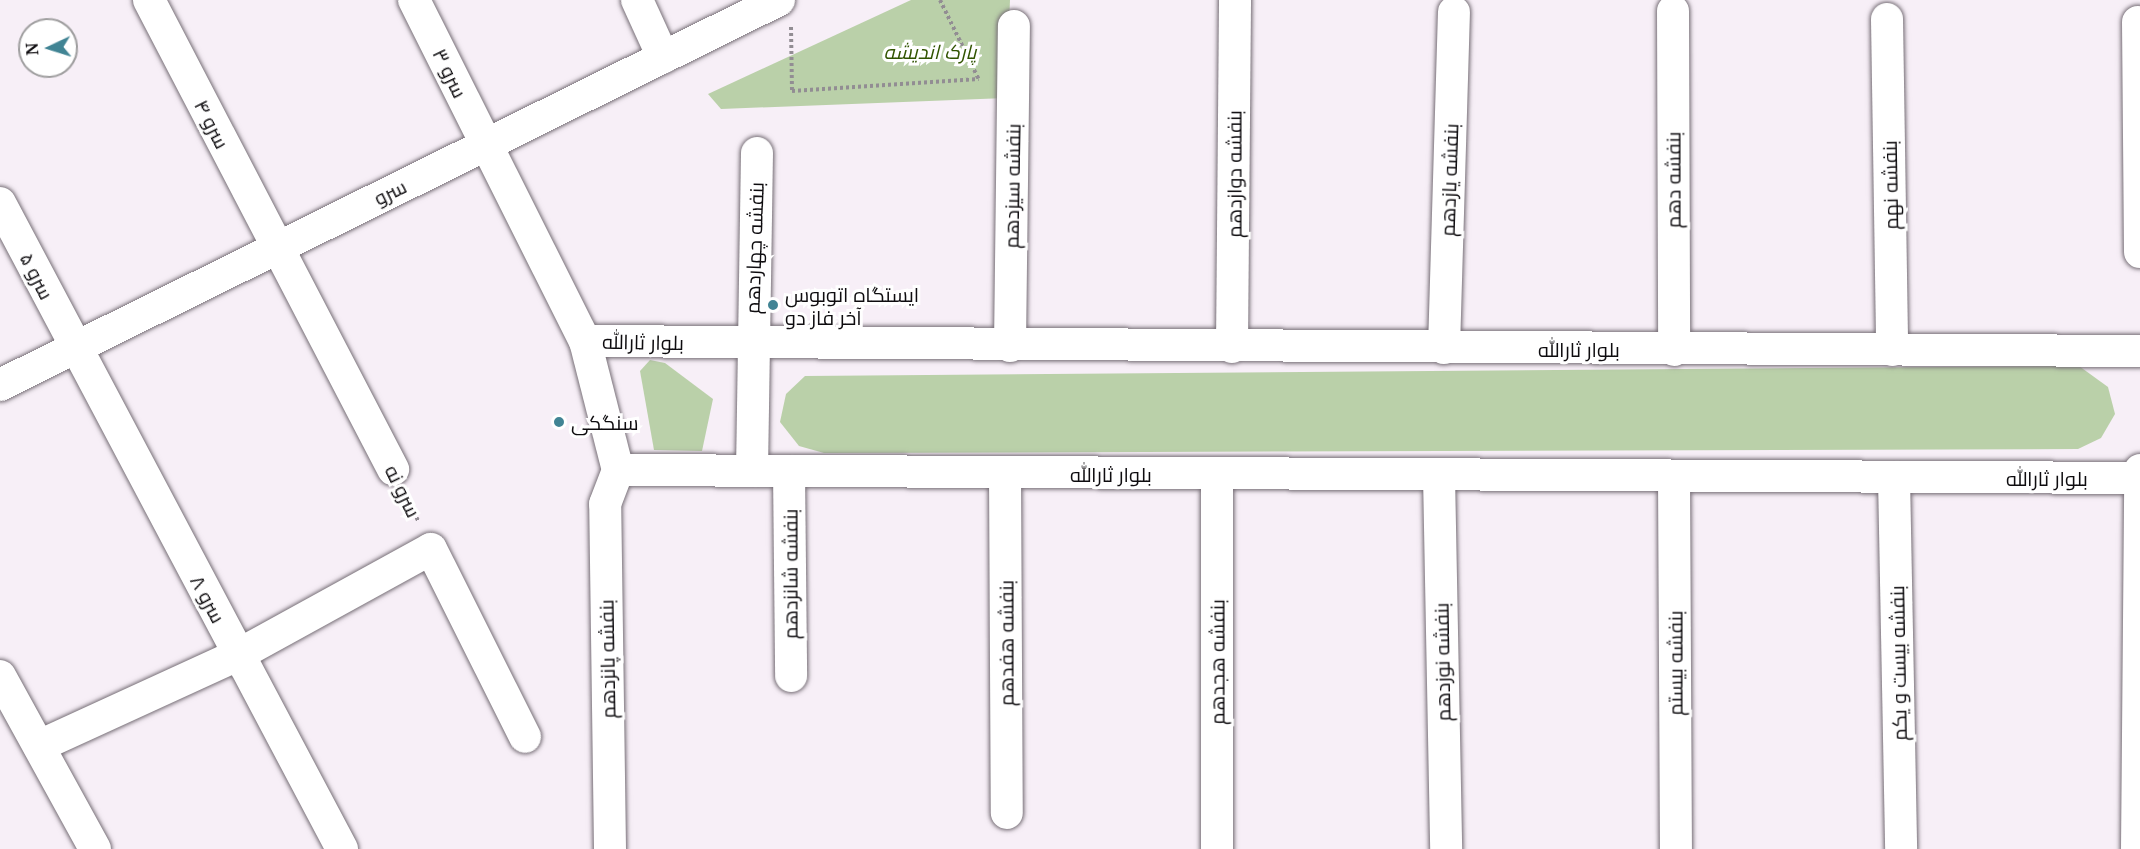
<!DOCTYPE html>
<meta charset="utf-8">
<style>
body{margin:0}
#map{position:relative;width:2140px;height:849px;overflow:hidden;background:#f7eff7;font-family:"Noto Serif",Cairo,serif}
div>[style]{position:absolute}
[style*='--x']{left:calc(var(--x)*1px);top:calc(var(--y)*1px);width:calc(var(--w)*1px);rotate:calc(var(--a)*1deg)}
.green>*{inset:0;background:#bad0a9}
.path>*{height:4px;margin-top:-2px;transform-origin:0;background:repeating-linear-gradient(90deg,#928d93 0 3px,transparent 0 6px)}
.roads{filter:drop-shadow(0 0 2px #776f77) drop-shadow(0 0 2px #776f77)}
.minor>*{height:32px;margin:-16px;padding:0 16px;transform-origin:16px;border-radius:16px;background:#fff}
.dots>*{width:16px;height:16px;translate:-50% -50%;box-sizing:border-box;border:3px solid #fff;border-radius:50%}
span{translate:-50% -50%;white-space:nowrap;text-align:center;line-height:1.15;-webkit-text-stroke:6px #fff;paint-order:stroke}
.park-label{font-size:20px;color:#315400;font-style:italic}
.street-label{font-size:20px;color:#0e0c0f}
.poi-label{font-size:20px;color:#0e0c0f}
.left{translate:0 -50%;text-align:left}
.north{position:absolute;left:18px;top:18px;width:60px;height:60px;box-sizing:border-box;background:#fff;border:2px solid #9f9e9f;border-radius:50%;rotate:266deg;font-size:16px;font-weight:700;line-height:24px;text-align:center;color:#0e0c0f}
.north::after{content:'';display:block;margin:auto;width:21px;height:27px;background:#418494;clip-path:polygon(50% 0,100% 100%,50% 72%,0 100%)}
</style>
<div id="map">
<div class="green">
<div style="clip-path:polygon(911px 0,1010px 0,1006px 98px,721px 109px,708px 94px)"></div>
<div style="clip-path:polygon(650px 360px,665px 363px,713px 399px,702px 451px,654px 450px,640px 371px)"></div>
<div style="clip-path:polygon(2079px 366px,2108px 387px,2115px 414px,2101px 438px,2078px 449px,824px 453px,799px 446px,780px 422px,786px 394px,805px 376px)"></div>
</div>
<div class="path">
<div style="--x:940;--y:0;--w:89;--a:64"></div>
<div style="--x:791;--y:27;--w:64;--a:89.1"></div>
<div style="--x:792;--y:91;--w:187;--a:-3.7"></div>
<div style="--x:406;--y:496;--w:28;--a:64"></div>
</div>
<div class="roads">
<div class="minor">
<div style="--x:149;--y:0;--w:529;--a:62.51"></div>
<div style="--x:414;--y:0;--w:381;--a:63.4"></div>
<div style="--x:585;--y:341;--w:133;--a:75.7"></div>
<div style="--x:618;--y:470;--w:1522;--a:0.3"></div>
<div style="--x:637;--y:0;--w:63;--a:65.5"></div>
<div style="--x:1673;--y:11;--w:339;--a:89.8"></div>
<div style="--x:1887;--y:19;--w:331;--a:89.1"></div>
<div style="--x:2138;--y:22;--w:230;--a:89.5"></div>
<div style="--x:0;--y:203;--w:731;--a:62.1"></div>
<div style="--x:585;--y:341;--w:1555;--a:0.37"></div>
<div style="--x:1010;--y:346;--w:320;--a:-89.3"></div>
<div style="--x:1232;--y:347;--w:347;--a:-89.5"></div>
<div style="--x:1444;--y:348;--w:336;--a:-88.3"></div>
<div style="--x:0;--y:385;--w:869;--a:-26.3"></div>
<div style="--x:752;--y:471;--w:318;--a:-89.1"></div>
<div style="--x:789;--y:471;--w:205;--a:89.4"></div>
<div style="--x:1005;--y:473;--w:340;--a:89.7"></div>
<div style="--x:1439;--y:475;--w:374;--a:88.9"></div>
<div style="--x:1674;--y:476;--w:373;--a:89.7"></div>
<div style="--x:1894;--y:477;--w:372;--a:88.9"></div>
<div style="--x:0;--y:676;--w:197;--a:61.2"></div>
<div style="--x:39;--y:746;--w:219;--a:-24.6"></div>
<div style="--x:238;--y:655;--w:220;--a:-28.8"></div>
<div style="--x:431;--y:549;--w:210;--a:63.4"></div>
<div style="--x:610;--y:849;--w:345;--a:-90.8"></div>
<div style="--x:605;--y:504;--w:36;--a:-69"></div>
<div style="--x:1217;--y:849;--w:375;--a:-90"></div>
<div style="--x:2137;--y:849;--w:379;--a:-89.5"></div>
</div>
</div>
<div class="dots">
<div style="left:773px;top:305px;background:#418494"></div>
<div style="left:559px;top:422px;background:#418494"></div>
</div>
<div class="park-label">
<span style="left:930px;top:51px">پارک اندیشه</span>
</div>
<div class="street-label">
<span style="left:450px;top:73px;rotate:64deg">سرو ۳</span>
<span style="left:212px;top:124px;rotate:63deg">سرو ۴</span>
<span style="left:1234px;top:174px;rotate:-90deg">بنفشه دوازدهم</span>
<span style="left:1449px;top:180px;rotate:-88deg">بنفشه یازدهم</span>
<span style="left:1673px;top:180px;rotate:-90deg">بنفشه دهم</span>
<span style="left:1890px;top:185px;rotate:-91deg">بنفشه نهم</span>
<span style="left:1012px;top:186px;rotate:-89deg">بنفشه سیزدهم</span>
<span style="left:390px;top:192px;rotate:-26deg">سرو</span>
<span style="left:754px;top:248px;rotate:-88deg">بنفشه چهاردهم</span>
<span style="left:37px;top:276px;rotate:63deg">سرو ۵</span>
<span style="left:643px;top:342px;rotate:1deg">بلوار ثارالله</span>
<span style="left:1579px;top:349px">بلوار ثارالله</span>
<span style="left:1111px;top:474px">بلوار ثارالله</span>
<span style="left:2047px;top:478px">بلوار ثارالله</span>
<span style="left:403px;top:491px;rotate:64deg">سرو نه</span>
<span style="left:790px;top:574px;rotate:-90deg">بنفشه شانزدهم</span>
<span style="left:208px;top:599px;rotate:62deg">سرو ۸</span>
<span style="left:1006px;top:643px;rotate:-90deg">بنفشه هفدهم</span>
<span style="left:607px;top:659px;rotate:-91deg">بنفشه پانزدهم</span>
<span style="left:1217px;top:662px;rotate:-90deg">بنفشه هجدهم</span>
<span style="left:1442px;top:662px;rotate:-91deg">بنفشه نوزدهم</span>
<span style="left:1675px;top:663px;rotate:-90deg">بنفشه بیستم</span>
<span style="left:1898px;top:663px;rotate:-91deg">بنفشه بیست و یکم</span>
</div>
<div class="poi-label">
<span class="left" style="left:785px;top:306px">ایستگاه اتوبوس<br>آخر فاز دو</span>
<span class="left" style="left:571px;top:422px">سنگکی</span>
</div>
<div class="north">N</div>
</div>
